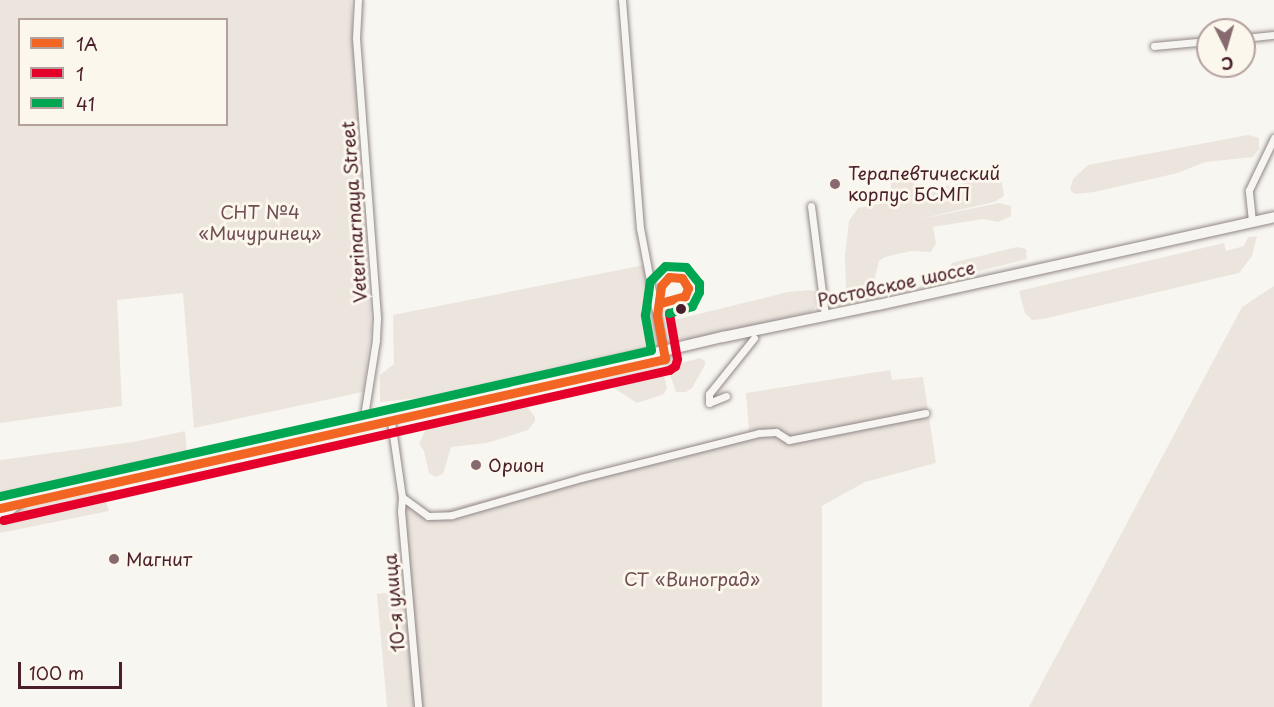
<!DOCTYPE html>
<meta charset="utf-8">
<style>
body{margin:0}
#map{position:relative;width:1274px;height:707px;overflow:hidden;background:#f8f6f0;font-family:"Playpen Sans",sans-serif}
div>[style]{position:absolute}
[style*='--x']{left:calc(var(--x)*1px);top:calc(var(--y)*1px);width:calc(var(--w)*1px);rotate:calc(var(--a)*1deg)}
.green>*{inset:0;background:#ece5de}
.roads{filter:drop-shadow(0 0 2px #918787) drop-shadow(0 0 2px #918787)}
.minor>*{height:7px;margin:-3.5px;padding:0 3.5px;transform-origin:3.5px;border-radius:3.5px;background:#f6f5f1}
.tertiary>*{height:8px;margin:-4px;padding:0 4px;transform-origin:4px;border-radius:4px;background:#f6f5f1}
.primary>*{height:10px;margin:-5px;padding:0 5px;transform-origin:5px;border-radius:5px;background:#f6f5f1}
.bus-1>*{height:9px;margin:-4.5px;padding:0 4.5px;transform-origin:4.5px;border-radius:4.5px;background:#f26522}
.bus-2>*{height:9px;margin:-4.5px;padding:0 4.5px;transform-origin:4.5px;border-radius:4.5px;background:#e4002b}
.bus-3>*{height:9px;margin:-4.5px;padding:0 4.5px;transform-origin:4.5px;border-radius:4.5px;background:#00a651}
.dots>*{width:16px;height:16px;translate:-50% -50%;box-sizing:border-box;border:3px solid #fbf7ec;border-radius:50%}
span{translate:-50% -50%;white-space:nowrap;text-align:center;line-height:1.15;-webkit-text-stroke:6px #fbf7ec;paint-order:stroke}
.poi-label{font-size:18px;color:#4a1f2b}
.left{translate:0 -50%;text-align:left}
.street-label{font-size:18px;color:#4a1f2b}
.park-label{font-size:18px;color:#704d54}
.legend{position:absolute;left:18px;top:18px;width:210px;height:108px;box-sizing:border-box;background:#fbf7ec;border:2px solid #b4a19f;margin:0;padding:8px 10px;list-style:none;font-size:18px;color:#4a1f2b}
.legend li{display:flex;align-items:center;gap:12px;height:30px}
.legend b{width:30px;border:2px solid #b4a19f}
.north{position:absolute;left:1196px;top:18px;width:60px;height:60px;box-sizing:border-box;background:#fbf7ec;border:2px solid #b4a19f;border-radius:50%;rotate:175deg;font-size:16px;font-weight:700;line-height:24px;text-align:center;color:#4a1f2b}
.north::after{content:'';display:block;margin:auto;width:21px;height:27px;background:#876a70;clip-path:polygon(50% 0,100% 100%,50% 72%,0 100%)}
.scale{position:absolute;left:18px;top:662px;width:104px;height:27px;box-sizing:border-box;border:3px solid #4a1f2b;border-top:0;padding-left:8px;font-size:18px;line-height:21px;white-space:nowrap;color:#4a1f2b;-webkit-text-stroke:4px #fbf7ec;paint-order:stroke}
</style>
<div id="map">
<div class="green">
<div style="clip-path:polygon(evenodd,0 0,351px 0,371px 329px,363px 392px,194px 428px,183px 293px,117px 300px,122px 406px,0 423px,0 0,20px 20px,226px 20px,226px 124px,20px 124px,20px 20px)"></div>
<div style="clip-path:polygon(1248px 135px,1259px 138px,1259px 149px,1253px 157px,1205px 162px,1178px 173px,1094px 192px,1075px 194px,1070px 190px,1073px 179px,1088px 165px)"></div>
<div style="clip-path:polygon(892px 167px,898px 167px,920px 190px,991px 179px,1000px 180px,1002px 183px,1004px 196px,994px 202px,915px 220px,999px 203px,1011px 206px,1011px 216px,998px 222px,983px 219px,933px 227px,936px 243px,931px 252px,911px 251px,885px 257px,879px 261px,872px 290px,849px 295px,846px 290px,845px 256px,849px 221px,858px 208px,890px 202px)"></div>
<div style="clip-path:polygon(1257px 236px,1252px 256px,1239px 273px,1043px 319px,1032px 320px,1025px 313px,1019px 291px,1224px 243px,1226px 251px,1244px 246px,1248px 237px)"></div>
<div style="clip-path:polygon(1017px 247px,1026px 249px,1027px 259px,955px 277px,947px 276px,945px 272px,952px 263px)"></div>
<div style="clip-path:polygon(644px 265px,659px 334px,655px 346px,419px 398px,380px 402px,380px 375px,394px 364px,393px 315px)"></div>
<div style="clip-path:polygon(1274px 286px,1274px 707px,1029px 707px,1242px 307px)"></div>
<div style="clip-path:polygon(809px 290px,818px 292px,819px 303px,811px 312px,692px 341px,679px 339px,673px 332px,672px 323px,678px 319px,788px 292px)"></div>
<div style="clip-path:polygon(700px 358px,705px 361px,705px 365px,692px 388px,686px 392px,676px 392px,669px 372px,671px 366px)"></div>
<div style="clip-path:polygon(658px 366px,662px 368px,667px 388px,664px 394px,637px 403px,600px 379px)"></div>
<div style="clip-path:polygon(890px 370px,892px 380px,923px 377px,936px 463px,865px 482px,822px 506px,822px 707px,387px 707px,377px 594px,407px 590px,397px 493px,410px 499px,429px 514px,749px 431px,746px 393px)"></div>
<div style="clip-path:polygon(519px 402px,526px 405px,535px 417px,535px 421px,528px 430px,487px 443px,451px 447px,443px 474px,435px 477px,429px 473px,424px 451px,419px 444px,426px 429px,445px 426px,461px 413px,479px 410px,487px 416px,499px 405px)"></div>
<div style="clip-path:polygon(185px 431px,187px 456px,0 498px,0 460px,133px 442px)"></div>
<div style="clip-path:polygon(103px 491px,109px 511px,0 533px,0 525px,6px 516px,18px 509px)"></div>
</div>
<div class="roads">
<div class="minor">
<div style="--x:358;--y:0;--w:38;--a:93"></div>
<div style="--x:356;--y:38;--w:281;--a:85.7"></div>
<div style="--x:377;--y:318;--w:22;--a:93"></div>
<div style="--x:376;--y:340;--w:83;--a:99"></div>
<div style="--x:622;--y:0;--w:229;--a:85.5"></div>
<div style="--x:640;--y:228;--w:133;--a:79.2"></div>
<div style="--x:1244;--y:38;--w:30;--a:-6"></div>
<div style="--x:1154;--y:46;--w:54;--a:-5.3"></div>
<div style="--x:811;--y:206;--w:111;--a:82.7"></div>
<div style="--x:1252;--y:221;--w:31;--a:-96"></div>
<div style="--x:1249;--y:190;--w:58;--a:-64.3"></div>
<div style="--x:726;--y:396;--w:18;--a:158"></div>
<div style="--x:709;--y:403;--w:9;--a:-90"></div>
<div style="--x:709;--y:394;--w:72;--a:-51.2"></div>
<div style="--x:391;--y:421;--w:77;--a:81.8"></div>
<div style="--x:402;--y:497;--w:14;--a:94"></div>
<div style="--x:401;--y:511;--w:197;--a:85"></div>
<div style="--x:402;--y:497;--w:32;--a:36"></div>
<div style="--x:428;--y:516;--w:24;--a:-2"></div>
<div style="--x:452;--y:515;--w:134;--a:-16"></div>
<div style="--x:581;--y:478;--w:184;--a:-14.2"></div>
<div style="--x:759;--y:433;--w:17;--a:-3"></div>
<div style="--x:776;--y:432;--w:15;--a:32"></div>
<div style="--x:789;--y:440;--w:139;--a:-11.2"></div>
</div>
<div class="tertiary">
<div style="--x:0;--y:518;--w:25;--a:-37"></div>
</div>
<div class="primary">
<div style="--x:0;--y:502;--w:372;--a:-12.4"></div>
<div style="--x:363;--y:422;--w:370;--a:-13.3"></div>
<div style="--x:723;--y:337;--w:158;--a:-11.7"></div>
<div style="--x:878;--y:305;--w:406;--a:-12.5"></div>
</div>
</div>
<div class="bus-1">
<div style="--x:0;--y:508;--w:681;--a:-12.63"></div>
<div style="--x:665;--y:359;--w:45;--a:-100.3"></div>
<div style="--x:657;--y:315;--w:29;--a:-82"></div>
<div style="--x:661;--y:286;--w:12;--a:-48"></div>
<div style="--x:669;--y:277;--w:13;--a:4"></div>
<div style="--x:682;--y:278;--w:12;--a:59"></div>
<div style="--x:688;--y:288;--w:9;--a:111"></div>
<div style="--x:685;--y:296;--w:25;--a:164"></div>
</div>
<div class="bus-2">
<div style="--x:3;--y:520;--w:683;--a:-12.69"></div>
<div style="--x:669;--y:370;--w:7;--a:-34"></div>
<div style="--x:675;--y:366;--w:7;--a:-74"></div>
<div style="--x:677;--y:359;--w:47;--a:-99.9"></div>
</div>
<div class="bus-3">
<div style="--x:0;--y:496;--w:667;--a:-12.64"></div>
<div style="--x:651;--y:350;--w:36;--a:-100"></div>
<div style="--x:645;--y:315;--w:34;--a:-82"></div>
<div style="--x:650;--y:281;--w:21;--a:-45"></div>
<div style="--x:665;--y:266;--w:21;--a:3"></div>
<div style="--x:686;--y:267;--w:21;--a:51"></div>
<div style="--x:699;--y:283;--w:9;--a:90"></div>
<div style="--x:699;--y:292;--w:16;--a:117"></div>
<div style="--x:692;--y:306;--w:24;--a:163"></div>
</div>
<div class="dots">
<div style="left:835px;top:184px;background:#876a70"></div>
<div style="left:681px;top:309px;background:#4a1f2b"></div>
<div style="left:476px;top:465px;background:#876a70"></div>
<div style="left:114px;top:559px;background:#876a70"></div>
</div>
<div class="poi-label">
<span class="left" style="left:848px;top:184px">Терапевтический<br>корпус БСМП</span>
<span class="left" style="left:488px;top:465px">Орион</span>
<span class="left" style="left:126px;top:559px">Магнит</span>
</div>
<div class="street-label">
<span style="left:354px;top:212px;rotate:-94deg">Veterinarnaya Street</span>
<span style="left:896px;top:284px;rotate:-12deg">Ростовское шоссе</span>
<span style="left:394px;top:603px;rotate:-95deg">10-я улица</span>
</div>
<div class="park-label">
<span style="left:260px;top:223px">СНТ №4<br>«Мичуринец»</span>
<span style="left:692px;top:579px">СТ «Виноград»</span>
</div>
<ul class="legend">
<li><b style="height:8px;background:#f26522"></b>1А</li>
<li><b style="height:8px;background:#e4002b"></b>1</li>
<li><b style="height:8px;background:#00a651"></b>41</li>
</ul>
<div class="north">С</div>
<div class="scale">100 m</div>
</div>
